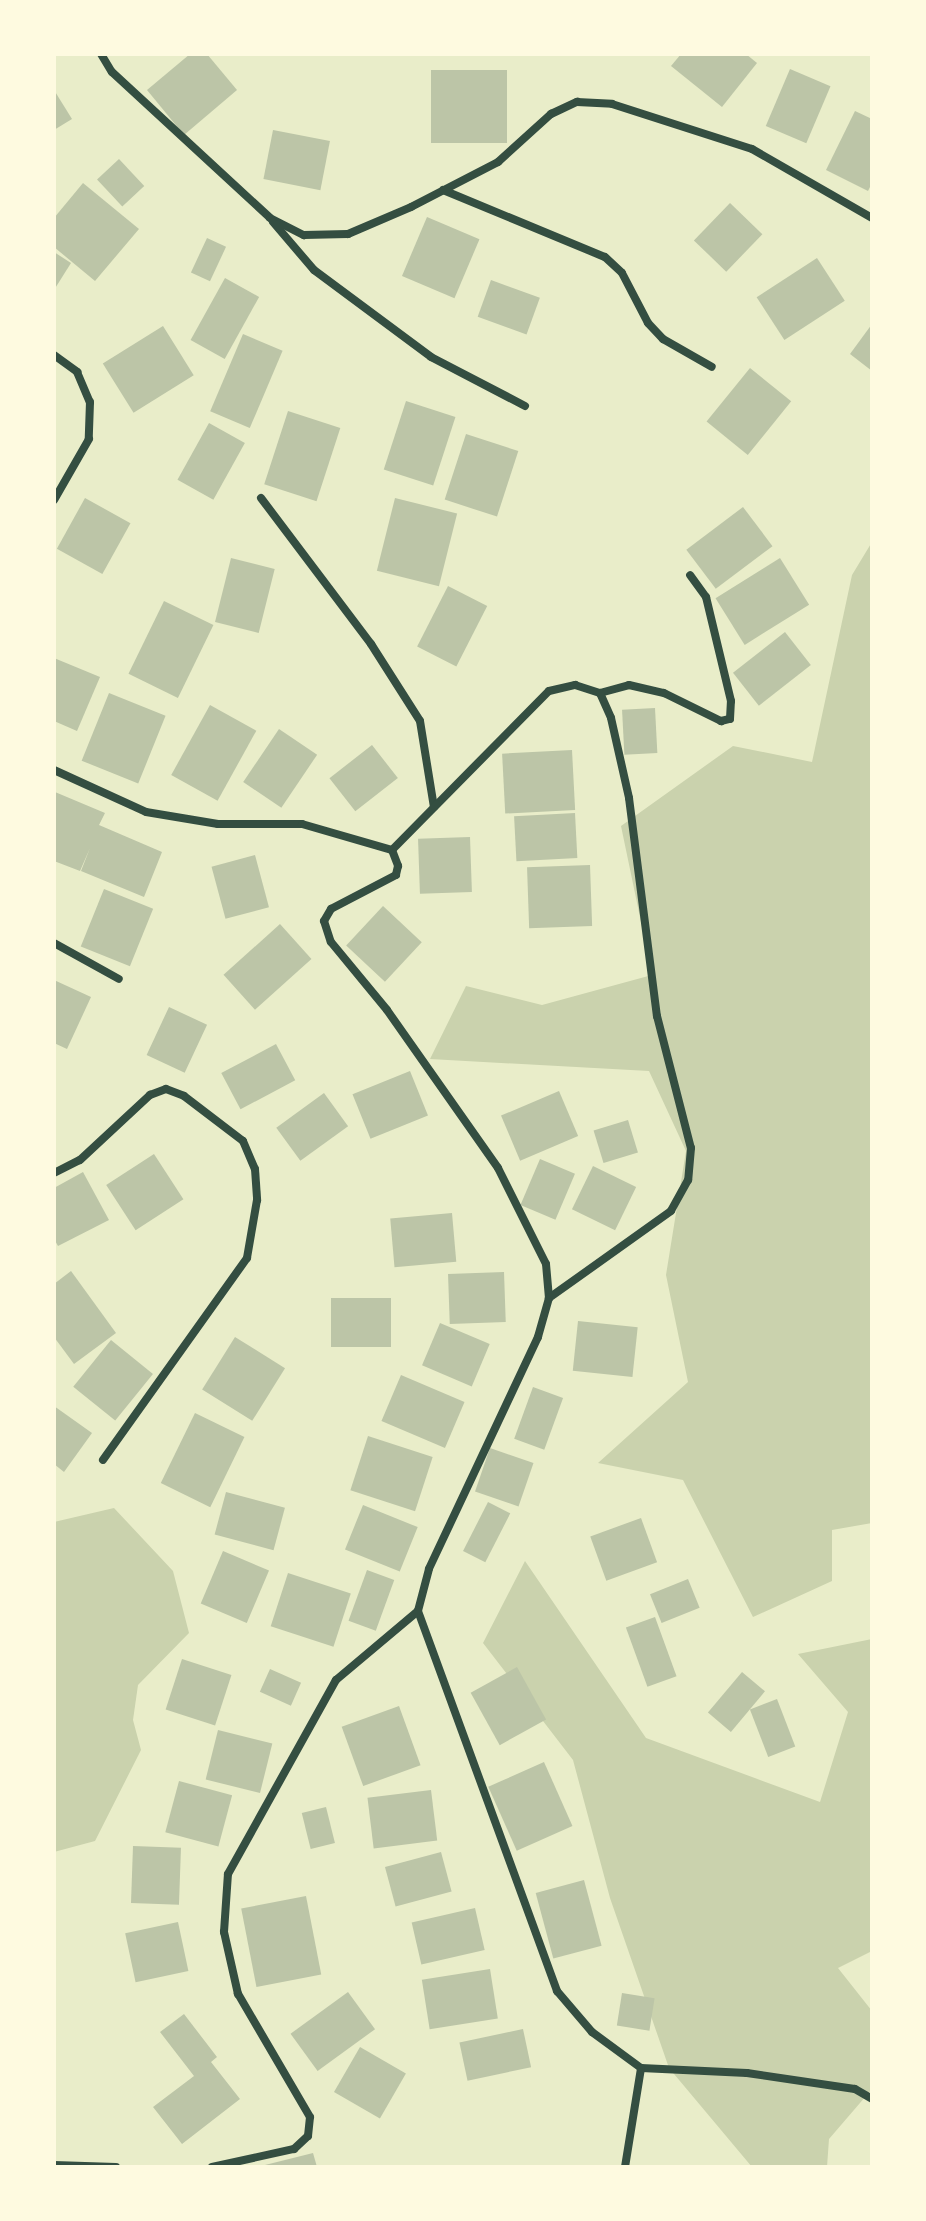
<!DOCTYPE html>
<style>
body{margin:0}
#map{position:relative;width:926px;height:2221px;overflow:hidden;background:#e9edc9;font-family:"Work Sans",sans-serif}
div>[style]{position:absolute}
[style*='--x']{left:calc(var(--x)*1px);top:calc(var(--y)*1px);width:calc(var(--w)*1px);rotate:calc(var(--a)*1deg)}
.green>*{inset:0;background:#cad2ad}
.building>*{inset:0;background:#bcc5a7;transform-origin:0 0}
.minor>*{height:8px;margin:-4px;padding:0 4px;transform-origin:4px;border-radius:4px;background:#344e41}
span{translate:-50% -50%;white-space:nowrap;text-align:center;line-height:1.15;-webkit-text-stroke:8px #fefae0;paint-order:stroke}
.frame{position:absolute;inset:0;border:56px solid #fefae0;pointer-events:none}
</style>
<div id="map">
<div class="green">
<div style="clip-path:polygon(872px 542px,872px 1523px,832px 1530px,832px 1581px,753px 1617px,683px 1480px,598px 1463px,688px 1382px,666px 1275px,686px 1151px,649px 1071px,430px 1059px,466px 986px,542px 1005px,652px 975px,621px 826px,733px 746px,812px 762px,852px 575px)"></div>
<div style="clip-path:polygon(114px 1508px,173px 1571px,189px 1633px,138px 1685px,133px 1720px,141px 1750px,95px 1841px,54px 1852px,54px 1522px)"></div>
<div style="clip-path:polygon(525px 1561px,646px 1738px,820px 1802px,848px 1712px,798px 1654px,872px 1639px,872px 1951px,838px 1968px,872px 2011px,872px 2089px,829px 2139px,827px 2167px,752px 2167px,669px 2068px,610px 1898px,573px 1760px,483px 1643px)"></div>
</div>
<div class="building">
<div style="clip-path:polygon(190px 54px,207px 54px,237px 90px,184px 135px,147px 90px)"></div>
<div style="clip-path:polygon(681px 54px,746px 54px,757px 63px,722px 107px,671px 66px)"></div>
<div style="left:790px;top:69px;width:44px;height:62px;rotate:23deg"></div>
<div style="left:507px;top:70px;width:73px;height:76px;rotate:90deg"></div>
<div style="clip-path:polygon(54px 90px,72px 119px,54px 130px)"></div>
<div style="clip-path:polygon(855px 111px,872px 119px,872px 183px,868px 191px,826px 170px)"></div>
<div style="left:273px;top:130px;width:58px;height:50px;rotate:11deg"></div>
<div style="left:119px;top:159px;width:37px;height:30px;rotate:47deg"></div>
<div style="clip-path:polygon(83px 183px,139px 229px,95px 281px,54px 247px,54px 218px)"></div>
<div style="left:730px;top:203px;width:45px;height:52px;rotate:44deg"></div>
<div style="left:427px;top:217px;width:57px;height:64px;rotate:23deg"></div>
<div style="left:207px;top:238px;width:21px;height:38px;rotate:25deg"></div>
<div style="clip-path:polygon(54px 252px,71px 263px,54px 290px)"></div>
<div style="left:817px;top:258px;width:51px;height:72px;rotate:57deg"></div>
<div style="left:225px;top:278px;width:39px;height:71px;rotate:29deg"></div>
<div style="left:491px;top:280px;width:52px;height:39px;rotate:20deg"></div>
<div style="clip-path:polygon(872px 324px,872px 371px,850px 354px)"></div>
<div style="left:163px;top:326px;width:58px;height:71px;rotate:58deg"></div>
<div style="left:243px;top:334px;width:43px;height:84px;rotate:23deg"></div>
<div style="left:750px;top:368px;width:53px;height:69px;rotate:39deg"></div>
<div style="left:406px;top:401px;width:52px;height:72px;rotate:18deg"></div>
<div style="left:288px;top:411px;width:55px;height:77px;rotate:18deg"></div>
<div style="left:209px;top:423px;width:41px;height:65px;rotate:29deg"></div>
<div style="left:466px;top:434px;width:55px;height:69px;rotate:18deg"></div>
<div style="left:85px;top:498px;width:52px;height:58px;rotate:29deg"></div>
<div style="left:395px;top:498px;width:64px;height:75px;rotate:14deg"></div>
<div style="left:743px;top:507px;width:49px;height:71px;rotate:53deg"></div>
<div style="left:231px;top:558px;width:45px;height:66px;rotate:14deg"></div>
<div style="left:780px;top:558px;width:55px;height:76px;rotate:58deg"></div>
<div style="left:448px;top:586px;width:44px;height:68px;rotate:27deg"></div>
<div style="left:164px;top:601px;width:55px;height:81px;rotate:26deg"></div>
<div style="left:785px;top:632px;width:42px;height:66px;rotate:52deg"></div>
<div style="clip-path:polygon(54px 658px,100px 677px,77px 731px,54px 721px)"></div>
<div style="left:109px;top:693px;width:61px;height:73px;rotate:22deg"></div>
<div style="left:210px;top:705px;width:53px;height:80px;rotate:29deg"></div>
<div style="left:655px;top:708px;width:45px;height:33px;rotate:87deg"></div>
<div style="left:279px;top:729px;width:46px;height:64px;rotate:34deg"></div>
<div style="left:372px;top:745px;width:42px;height:54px;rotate:52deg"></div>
<div style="left:572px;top:750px;width:60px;height:70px;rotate:87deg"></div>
<div style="clip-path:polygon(55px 792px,105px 813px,99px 825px,162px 852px,144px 897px,81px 871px,90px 848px,80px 871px,54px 861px)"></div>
<div style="left:575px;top:813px;width:45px;height:61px;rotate:87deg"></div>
<div style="left:470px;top:837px;width:55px;height:52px;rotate:88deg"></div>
<div style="left:255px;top:855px;width:54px;height:45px;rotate:75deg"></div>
<div style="left:590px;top:865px;width:61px;height:63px;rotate:88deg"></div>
<div style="left:104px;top:889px;width:53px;height:62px;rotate:22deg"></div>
<div style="left:383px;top:906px;width:53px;height:54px;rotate:43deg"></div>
<div style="left:280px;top:924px;width:47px;height:76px;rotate:48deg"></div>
<div style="clip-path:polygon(54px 980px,91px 997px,67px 1049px,54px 1043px)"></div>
<div style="left:169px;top:1007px;width:42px;height:53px;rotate:25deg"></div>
<div style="left:276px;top:1044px;width:41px;height:62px;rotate:62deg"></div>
<div style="left:410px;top:1071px;width:48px;height:62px;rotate:68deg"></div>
<div style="left:559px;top:1091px;width:49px;height:63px;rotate:67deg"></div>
<div style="left:324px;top:1093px;width:41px;height:59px;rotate:54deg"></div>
<div style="left:628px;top:1120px;width:34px;height:36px;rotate:73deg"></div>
<div style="left:154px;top:1154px;width:54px;height:57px;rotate:57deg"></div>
<div style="left:540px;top:1159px;width:38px;height:50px;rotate:23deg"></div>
<div style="left:593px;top:1166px;width:48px;height:48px;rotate:26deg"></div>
<div style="clip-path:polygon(83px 1172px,109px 1220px,58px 1246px,54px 1239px,54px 1188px)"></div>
<div style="left:452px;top:1213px;width:49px;height:62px;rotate:85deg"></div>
<div style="clip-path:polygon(71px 1271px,116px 1333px,74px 1364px,54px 1337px,54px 1284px)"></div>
<div style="left:504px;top:1272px;width:50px;height:56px;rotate:88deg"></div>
<div style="left:331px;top:1298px;width:60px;height:49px"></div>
<div style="left:578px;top:1321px;width:60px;height:50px;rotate:6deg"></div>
<div style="left:440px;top:1323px;width:54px;height:46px;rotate:23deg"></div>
<div style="left:235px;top:1337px;width:59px;height:62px;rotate:32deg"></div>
<div style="left:111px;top:1340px;width:54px;height:60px;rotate:39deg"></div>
<div style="left:401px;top:1375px;width:69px;height:50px;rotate:23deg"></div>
<div style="left:533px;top:1387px;width:32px;height:55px;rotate:20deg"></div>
<div style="clip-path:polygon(54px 1406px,92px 1433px,64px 1472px,54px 1464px)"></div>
<div style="left:195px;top:1413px;width:55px;height:78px;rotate:26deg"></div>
<div style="left:368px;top:1436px;width:68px;height:57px;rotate:18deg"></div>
<div style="left:490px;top:1448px;width:46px;height:46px;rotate:19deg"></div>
<div style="left:226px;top:1492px;width:61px;height:44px;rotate:15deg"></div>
<div style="left:488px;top:1502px;width:25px;height:55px;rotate:27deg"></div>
<div style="left:363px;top:1505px;width:59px;height:48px;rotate:22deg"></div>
<div style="left:641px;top:1518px;width:47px;height:54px;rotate:70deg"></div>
<div style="left:223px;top:1551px;width:50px;height:57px;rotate:23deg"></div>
<div style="left:367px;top:1570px;width:29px;height:54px;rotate:20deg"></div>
<div style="left:288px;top:1573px;width:66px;height:56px;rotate:18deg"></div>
<div style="left:688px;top:1579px;width:31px;height:41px;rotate:68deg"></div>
<div style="left:655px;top:1617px;width:63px;height:31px;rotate:70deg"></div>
<div style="left:182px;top:1659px;width:52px;height:53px;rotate:18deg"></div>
<div style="left:517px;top:1667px;width:60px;height:53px;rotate:61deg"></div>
<div style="left:270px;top:1669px;width:34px;height:25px;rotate:24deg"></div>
<div style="left:742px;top:1672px;width:30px;height:53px;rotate:40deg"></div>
<div style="left:777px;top:1699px;width:51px;height:29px;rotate:69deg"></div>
<div style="left:399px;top:1706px;width:63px;height:61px;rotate:70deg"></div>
<div style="left:218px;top:1730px;width:56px;height:51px;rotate:14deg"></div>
<div style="left:544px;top:1762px;width:70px;height:61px;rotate:66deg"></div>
<div style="left:179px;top:1781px;width:55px;height:53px;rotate:15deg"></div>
<div style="left:431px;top:1790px;width:51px;height:64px;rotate:83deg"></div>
<div style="left:326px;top:1807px;width:37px;height:25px;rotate:76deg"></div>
<div style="left:133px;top:1846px;width:48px;height:57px;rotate:2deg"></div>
<div style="left:441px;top:1852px;width:41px;height:58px;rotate:75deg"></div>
<div style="left:584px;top:1880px;width:68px;height:50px;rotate:75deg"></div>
<div style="left:306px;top:1896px;width:80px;height:66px;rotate:79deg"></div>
<div style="left:475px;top:1908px;width:43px;height:65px;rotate:77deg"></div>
<div style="left:178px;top:1922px;width:50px;height:54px;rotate:78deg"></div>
<div style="left:490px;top:1969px;width:50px;height:69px;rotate:81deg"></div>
<div style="left:348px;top:1992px;width:46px;height:71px;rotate:54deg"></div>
<div style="left:622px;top:1993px;width:33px;height:33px;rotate:9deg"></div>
<div style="clip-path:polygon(184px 2014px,217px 2057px,211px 2062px,240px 2099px,182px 2144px,153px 2107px,194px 2076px,160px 2032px)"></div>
<div style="left:523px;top:2029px;width:39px;height:65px;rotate:78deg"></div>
<div style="left:360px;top:2047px;width:53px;height:52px;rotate:30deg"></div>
<div style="clip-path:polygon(313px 2153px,317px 2167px,261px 2167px,261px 2166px)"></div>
</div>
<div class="minor">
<div style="--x:101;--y:54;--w:21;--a:59"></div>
<div style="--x:112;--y:72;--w:215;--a:42.7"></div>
<div style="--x:270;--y:218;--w:38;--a:27"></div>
<div style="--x:304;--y:235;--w:44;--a:-1.3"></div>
<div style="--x:348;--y:234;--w:69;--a:-23.2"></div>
<div style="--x:411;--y:207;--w:98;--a:-27.3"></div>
<div style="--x:498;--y:162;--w:72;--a:-42.2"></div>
<div style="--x:551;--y:114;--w:29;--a:-25"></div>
<div style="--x:577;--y:102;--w:35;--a:3"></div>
<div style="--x:612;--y:104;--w:147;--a:17.8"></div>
<div style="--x:752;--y:149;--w:138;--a:29.9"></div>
<div style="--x:443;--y:190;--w:175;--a:22.5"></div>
<div style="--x:605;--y:257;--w:23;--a:43"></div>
<div style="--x:622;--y:273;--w:56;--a:62.5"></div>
<div style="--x:648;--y:323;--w:22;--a:47"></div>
<div style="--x:663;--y:339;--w:56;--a:29.7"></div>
<div style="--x:273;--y:222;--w:63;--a:49.5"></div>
<div style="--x:314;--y:270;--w:146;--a:36.6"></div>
<div style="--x:431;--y:357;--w:106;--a:27.5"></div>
<div style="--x:54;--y:355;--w:29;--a:36"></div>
<div style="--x:77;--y:372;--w:33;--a:67"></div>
<div style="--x:90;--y:402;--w:37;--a:92"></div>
<div style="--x:89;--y:439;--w:70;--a:119.8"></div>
<div style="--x:261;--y:498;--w:183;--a:53"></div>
<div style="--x:371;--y:644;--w:91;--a:57.5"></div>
<div style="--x:420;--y:721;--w:87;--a:80.8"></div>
<div style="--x:600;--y:693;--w:30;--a:-15"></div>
<div style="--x:629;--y:685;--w:36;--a:13"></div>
<div style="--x:664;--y:693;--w:64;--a:26.2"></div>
<div style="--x:721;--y:721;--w:9;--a:-13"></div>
<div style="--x:730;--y:719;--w:18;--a:-87"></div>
<div style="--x:731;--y:701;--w:107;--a:-103.5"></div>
<div style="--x:706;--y:597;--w:27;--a:-126"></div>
<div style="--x:54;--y:770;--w:101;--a:24.5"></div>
<div style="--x:146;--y:812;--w:73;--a:9.5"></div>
<div style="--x:218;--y:824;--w:84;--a:0"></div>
<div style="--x:302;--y:824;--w:94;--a:16.1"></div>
<div style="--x:392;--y:850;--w:17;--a:69"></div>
<div style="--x:398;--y:866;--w:9;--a:103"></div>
<div style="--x:396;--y:875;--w:73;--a:152.4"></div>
<div style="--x:331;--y:909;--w:14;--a:120"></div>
<div style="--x:324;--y:921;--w:22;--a:72"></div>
<div style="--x:331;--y:942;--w:88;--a:50.5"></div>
<div style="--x:387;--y:1010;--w:193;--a:54.9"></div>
<div style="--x:498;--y:1168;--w:107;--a:63.4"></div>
<div style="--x:546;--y:1264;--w:34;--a:85"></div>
<div style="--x:549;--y:1298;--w:41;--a:105.8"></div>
<div style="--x:538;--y:1337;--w:256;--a:115.2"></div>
<div style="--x:429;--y:1569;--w:43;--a:104.7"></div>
<div style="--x:418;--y:1611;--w:405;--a:69.9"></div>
<div style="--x:557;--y:1991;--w:54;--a:49.5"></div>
<div style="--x:592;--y:2032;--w:61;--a:36.3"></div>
<div style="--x:641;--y:2068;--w:106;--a:2.7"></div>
<div style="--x:747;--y:2073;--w:109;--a:8.4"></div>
<div style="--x:855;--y:2089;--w:20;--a:30"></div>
<div style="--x:392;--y:850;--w:223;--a:-45.4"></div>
<div style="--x:549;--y:691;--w:27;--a:-13"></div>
<div style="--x:575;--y:685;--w:26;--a:18"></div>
<div style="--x:600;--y:693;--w:27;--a:66"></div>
<div style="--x:611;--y:718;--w:82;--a:77.3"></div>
<div style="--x:629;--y:798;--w:220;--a:82.7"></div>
<div style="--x:657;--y:1016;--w:136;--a:75.6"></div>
<div style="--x:691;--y:1148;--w:32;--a:95"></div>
<div style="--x:688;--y:1180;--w:35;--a:119"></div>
<div style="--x:671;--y:1211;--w:150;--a:144.5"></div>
<div style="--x:54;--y:943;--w:74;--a:29"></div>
<div style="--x:54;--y:1173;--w:29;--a:-27"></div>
<div style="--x:80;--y:1160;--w:96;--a:-42.9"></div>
<div style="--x:150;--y:1095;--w:17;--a:-21"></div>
<div style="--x:166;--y:1089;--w:19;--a:21"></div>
<div style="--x:184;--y:1096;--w:74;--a:37.3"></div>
<div style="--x:243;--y:1141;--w:30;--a:67"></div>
<div style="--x:255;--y:1169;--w:31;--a:86"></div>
<div style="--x:257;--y:1200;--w:59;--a:99.8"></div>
<div style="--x:247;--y:1258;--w:248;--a:125.5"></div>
<div style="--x:54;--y:2165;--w:62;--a:1.8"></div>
<div style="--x:212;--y:2167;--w:84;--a:-12.4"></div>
<div style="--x:294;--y:2149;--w:19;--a:-43"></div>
<div style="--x:308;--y:2136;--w:19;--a:-84"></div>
<div style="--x:310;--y:2117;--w:143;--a:-120.3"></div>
<div style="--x:238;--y:1994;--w:64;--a:-102.7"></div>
<div style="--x:224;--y:1932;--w:58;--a:-86.1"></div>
<div style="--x:228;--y:1874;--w:222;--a:-60.9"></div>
<div style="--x:336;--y:1680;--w:107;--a:-40.1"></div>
<div style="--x:625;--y:2167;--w:100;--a:-80.8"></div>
</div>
<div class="frame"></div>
</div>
